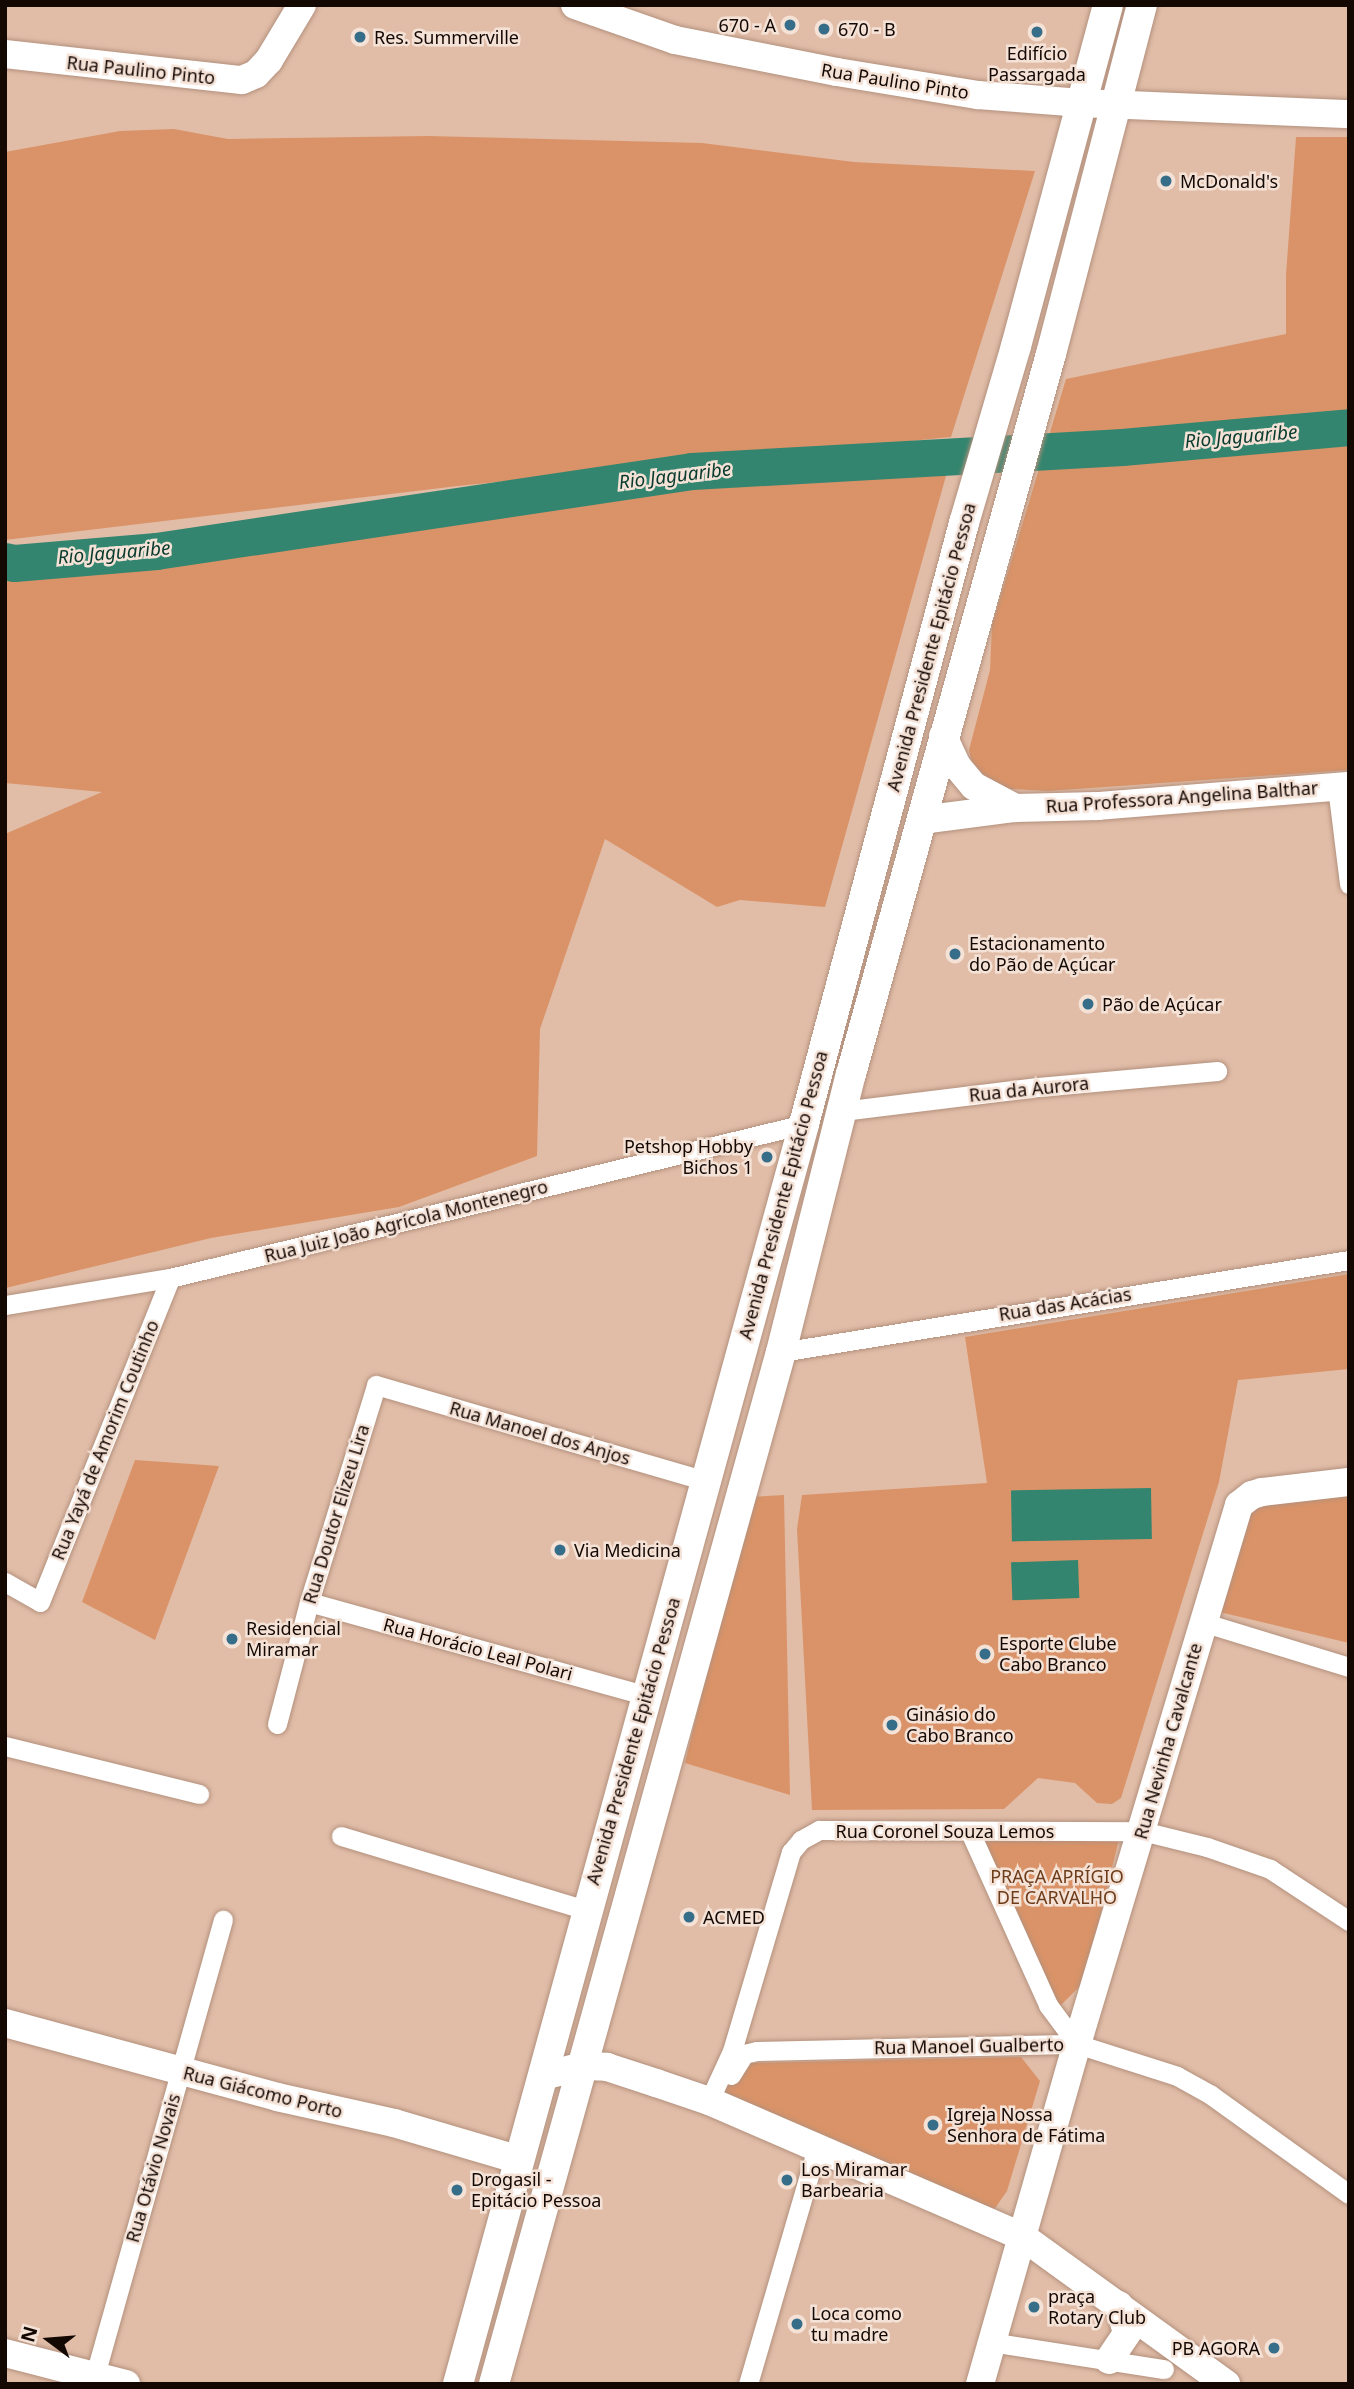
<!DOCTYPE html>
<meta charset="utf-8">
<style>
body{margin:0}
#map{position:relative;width:1354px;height:2389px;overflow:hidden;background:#e1bda8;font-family:"Noto Sans",sans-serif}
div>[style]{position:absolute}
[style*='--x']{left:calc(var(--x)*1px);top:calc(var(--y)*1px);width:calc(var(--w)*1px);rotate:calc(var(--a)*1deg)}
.green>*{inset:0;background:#da9368}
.water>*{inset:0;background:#33856f;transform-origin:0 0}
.river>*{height:37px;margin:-18.5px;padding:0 18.5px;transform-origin:18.5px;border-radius:18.5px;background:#33856f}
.roads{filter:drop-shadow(0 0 2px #b3917d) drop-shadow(0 0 2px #b3917d)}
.street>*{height:19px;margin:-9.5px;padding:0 9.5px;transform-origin:9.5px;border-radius:9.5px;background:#fff}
.secondary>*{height:28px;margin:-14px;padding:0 14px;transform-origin:14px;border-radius:14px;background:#fff}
.primary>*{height:30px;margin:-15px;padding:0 15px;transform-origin:15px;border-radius:15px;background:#fff}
.dots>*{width:19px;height:19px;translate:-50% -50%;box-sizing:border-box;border:4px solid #f5e2d7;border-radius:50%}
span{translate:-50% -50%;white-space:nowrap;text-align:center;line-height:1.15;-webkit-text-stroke:5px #f5e2d7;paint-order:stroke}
.poi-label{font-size:18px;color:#140803}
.right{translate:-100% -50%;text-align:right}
.left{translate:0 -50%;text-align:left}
.street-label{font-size:18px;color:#140803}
.park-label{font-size:18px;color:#6d3c1a}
.water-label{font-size:19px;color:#083b2e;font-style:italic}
.frame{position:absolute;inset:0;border:7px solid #140803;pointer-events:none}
.north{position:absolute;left:14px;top:2305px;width:70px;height:70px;-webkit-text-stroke:5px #f5e2d7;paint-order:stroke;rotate:286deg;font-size:19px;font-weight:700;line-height:28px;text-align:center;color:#140803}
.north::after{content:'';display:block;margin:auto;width:24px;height:32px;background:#140803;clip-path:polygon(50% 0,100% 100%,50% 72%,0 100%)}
</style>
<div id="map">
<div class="green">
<div style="clip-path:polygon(174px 129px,228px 139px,428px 136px,702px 143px,854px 162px,1035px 171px,951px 437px,458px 486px,5px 540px,5px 152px,120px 131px)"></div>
<div style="clip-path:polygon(1296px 137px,1349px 137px,1349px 770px,1048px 791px,993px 788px,974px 772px,969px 750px,990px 670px,992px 625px,1066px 379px,1286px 334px,1286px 275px)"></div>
<div style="clip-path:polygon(951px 458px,825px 907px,740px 900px,717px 907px,605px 839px,540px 1029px,537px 1156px,399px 1207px,211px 1238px,6px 1288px,5px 834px,102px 792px,5px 783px,5px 561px,14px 563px,692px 471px)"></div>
<div style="clip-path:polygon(1349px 1274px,1349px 1369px,1238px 1380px,1219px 1482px,1121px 1798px,1112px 1804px,1097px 1803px,1075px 1783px,1038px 1778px,1004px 1809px,812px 1810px,797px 1529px,802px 1495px,987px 1483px,965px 1337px)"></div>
<div style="clip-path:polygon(135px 1460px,219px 1466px,155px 1640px,82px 1602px)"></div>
<div style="clip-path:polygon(784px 1495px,790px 1795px,685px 1763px,749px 1497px)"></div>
<div style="clip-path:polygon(1349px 1495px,1349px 1643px,1211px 1610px,1243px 1507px)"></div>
<div style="clip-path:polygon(1120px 1835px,1084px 1982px,1058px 2008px,979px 1840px)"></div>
<div style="clip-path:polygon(1021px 2057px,1040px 2081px,1007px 2191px,991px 2214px,731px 2103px,721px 2087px,728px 2069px,750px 2063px)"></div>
</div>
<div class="water">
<div style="left:1151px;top:1488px;width:51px;height:140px;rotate:89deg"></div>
<div style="left:1078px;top:1560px;width:38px;height:67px;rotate:88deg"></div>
</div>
<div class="river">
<div style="--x:5;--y:561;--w:9;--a:13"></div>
<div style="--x:14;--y:563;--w:143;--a:-4.8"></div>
<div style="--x:156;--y:551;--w:542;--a:-8.49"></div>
<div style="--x:692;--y:471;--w:431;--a:-3.2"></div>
<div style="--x:1122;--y:447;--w:228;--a:-5"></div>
</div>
<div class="roads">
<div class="street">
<div style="--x:1337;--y:787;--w:98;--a:82.9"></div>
<div style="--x:842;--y:1111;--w:197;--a:-7"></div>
<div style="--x:1038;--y:1087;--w:180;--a:-5.1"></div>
<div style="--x:5;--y:1305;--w:167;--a:-9.3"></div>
<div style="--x:170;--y:1278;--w:652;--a:-13.65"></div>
<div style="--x:781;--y:1352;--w:575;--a:-9.2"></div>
<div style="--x:5;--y:1582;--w:40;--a:29.7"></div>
<div style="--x:40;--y:1602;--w:349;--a:-68.1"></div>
<div style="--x:309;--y:1602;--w:352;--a:15.5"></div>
<div style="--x:1202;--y:1622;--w:154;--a:17"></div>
<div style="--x:277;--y:1724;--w:126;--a:-75.3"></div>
<div style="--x:309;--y:1602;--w:227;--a:-72.8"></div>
<div style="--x:376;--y:1385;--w:341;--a:16.2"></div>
<div style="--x:5;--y:1746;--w:200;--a:13.9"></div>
<div style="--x:970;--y:1832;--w:190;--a:65.7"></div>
<div style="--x:1048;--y:2005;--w:49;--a:53.4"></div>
<div style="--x:341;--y:1836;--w:256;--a:16.8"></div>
<div style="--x:731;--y:2075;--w:25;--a:-58"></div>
<div style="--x:744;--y:2054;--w:13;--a:-13"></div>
<div style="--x:757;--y:2051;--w:320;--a:-1.3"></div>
<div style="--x:1077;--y:2044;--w:105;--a:17.7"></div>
<div style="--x:1177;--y:2076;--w:39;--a:29"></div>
<div style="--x:1211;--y:2095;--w:170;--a:35.7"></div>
<div style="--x:709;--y:2101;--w:55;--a:-65.3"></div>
<div style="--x:732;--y:2051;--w:208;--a:-73.5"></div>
<div style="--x:791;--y:1852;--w:16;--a:-50"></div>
<div style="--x:801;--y:1840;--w:21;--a:-29"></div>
<div style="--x:819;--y:1830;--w:323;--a:0.2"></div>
<div style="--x:1142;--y:1831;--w:67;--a:13.8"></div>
<div style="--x:1207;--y:1847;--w:67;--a:19.2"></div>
<div style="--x:1270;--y:1869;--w:95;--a:33.4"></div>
<div style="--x:991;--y:2342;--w:175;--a:8.9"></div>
<div style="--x:95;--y:2375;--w:473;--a:-74.3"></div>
<div style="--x:748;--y:2384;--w:246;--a:-73.7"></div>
</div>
<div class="secondary">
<div style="--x:575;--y:5;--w:106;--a:19.3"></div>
<div style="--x:675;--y:40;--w:165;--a:11.2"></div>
<div style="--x:837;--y:72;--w:143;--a:9.3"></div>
<div style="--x:978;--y:95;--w:104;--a:4.4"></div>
<div style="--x:1082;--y:103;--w:267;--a:2.4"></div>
<div style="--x:5;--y:54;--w:238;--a:6.3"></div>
<div style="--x:242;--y:80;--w:15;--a:-23"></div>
<div style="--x:256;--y:74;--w:19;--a:-47"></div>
<div style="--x:269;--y:60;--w:64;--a:-59"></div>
<div style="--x:943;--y:736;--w:33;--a:65"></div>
<div style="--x:957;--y:766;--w:26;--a:50"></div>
<div style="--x:974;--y:786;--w:47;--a:28.2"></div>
<div style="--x:921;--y:820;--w:95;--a:-7.3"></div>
<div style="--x:1015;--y:808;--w:83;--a:-1.4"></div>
<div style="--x:1098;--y:806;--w:252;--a:-4.6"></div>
<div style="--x:5;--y:2023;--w:282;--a:15.2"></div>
<div style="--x:277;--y:2097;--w:120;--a:12.5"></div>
<div style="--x:394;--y:2123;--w:131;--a:16.4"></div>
<div style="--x:543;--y:2076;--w:41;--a:-14"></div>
<div style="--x:583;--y:2066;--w:24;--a:2"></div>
<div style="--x:607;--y:2067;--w:52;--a:18.1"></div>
<div style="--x:656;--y:2083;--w:56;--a:18.8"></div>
<div style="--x:709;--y:2101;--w:342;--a:23.4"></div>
<div style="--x:1023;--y:2237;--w:251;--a:35.9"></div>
<div style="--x:5;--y:2353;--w:125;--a:14.4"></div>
<div style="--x:1109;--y:2360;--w:32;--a:-56"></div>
<div style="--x:1127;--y:2333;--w:29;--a:-106"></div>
<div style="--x:980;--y:2384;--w:354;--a:-74.1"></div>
<div style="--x:1077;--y:2044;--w:563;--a:-73.27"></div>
<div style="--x:1239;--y:1505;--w:16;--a:-38"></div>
<div style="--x:1252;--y:1495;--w:10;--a:-17"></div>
<div style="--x:1262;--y:1492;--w:88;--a:-6.6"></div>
</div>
<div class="primary">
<div style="--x:458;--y:2384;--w:1307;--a:-74.64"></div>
<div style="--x:804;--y:1124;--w:622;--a:-75.09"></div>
<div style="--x:964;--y:523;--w:184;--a:-73.6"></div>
<div style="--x:1016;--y:346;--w:353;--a:-74.9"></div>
<div style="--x:494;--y:2384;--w:1071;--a:-74.46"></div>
<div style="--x:781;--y:1352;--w:287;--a:-75.9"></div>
<div style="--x:851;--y:1074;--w:747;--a:-74.48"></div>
<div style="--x:1051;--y:354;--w:361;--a:-75.4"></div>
</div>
</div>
<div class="dots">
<div style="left:790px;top:25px;background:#366d88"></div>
<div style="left:824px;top:29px;background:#366d88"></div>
<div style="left:1037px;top:32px;background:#366d88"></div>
<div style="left:360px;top:37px;background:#366d88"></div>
<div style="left:1166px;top:181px;background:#366d88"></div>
<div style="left:955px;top:954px;background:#366d88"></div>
<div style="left:1088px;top:1004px;background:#366d88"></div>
<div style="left:767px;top:1157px;background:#366d88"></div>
<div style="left:560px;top:1550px;background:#366d88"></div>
<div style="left:232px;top:1639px;background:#366d88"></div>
<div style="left:985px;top:1654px;background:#366d88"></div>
<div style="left:892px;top:1725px;background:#366d88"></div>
<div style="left:689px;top:1917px;background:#366d88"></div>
<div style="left:933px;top:2125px;background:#366d88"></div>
<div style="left:787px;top:2180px;background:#366d88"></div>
<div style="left:457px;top:2190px;background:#366d88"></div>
<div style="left:1034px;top:2307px;background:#366d88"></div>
<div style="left:797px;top:2324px;background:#366d88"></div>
<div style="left:1274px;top:2348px;background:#366d88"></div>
</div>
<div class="poi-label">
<span class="right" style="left:776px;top:25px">670 - A</span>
<span class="left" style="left:838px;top:29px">670 - B</span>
<span class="left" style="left:374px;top:37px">Res. Summerville</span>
<span style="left:1037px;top:64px">Edifício<br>Passargada</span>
<span class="left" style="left:1180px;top:181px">McDonald's</span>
<span class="left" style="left:969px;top:954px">Estacionamento<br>do Pão de Açúcar</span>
<span class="left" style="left:1102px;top:1004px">Pão de Açúcar</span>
<span class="right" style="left:753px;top:1157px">Petshop Hobby<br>Bichos 1</span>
<span class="left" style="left:574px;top:1550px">Via Medicina</span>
<span class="left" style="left:246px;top:1639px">Residencial<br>Miramar</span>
<span class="left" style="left:999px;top:1654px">Esporte Clube<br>Cabo Branco</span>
<span class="left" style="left:906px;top:1725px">Ginásio do<br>Cabo Branco</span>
<span class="left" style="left:703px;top:1917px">ACMED</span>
<span class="left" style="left:947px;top:2125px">Igreja Nossa<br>Senhora de Fátima</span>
<span class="left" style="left:801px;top:2180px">Los Miramar<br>Barbearia</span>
<span class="left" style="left:471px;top:2190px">Drogasil -<br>Epitácio Pessoa</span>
<span class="left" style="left:1048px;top:2307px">praça<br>Rotary Club</span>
<span class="left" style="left:811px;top:2324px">Loca como<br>tu madre</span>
<span class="right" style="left:1260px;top:2348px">PB AGORA</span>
</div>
<div class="street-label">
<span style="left:141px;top:70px;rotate:6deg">Rua Paulino Pinto</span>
<span style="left:895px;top:81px;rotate:9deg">Rua Paulino Pinto</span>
<span style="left:931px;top:647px;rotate:-75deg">Avenida Presidente Epitácio Pessoa</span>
<span style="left:1182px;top:797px;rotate:-4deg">Rua Professora Angelina Balthar</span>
<span style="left:1029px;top:1089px;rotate:-6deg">Rua da Aurora</span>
<span style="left:783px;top:1195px;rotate:-75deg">Avenida Presidente Epitácio Pessoa</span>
<span style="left:406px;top:1221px;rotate:-14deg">Rua Juiz João Agrícola Montenegro</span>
<span style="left:1065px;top:1304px;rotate:-9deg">Rua das Acácias</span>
<span style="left:540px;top:1433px;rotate:16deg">Rua Manoel dos Anjos</span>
<span style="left:105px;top:1440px;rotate:-68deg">Rua Yayá de Amorim Coutinho</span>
<span style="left:336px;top:1514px;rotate:-73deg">Rua Doutor Elizeu Lira</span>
<span style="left:478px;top:1649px;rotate:15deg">Rua Horácio Leal Polari</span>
<span style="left:633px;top:1741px;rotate:-74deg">Avenida Presidente Epitácio Pessoa</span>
<span style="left:1168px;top:1741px;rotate:-74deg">Rua Nevinha Cavalcante</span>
<span style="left:945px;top:1831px">Rua Coronel Souza Lemos</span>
<span style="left:969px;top:2046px;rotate:-1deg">Rua Manoel Gualberto</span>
<span style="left:263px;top:2092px;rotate:14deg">Rua Giácomo Porto</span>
<span style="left:153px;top:2168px;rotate:-74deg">Rua Otávio Novais</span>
</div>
<div class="park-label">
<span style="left:1057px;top:1887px">PRAÇA APRÍGIO<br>DE CARVALHO</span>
</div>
<div class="water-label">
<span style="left:1241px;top:437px;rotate:-5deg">Rio Jaguaribe</span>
<span style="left:675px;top:476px;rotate:-7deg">Rio Jaguaribe</span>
<span style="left:114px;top:553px;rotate:-5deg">Rio Jaguaribe</span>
</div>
<div class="frame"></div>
<div class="north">N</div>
</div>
